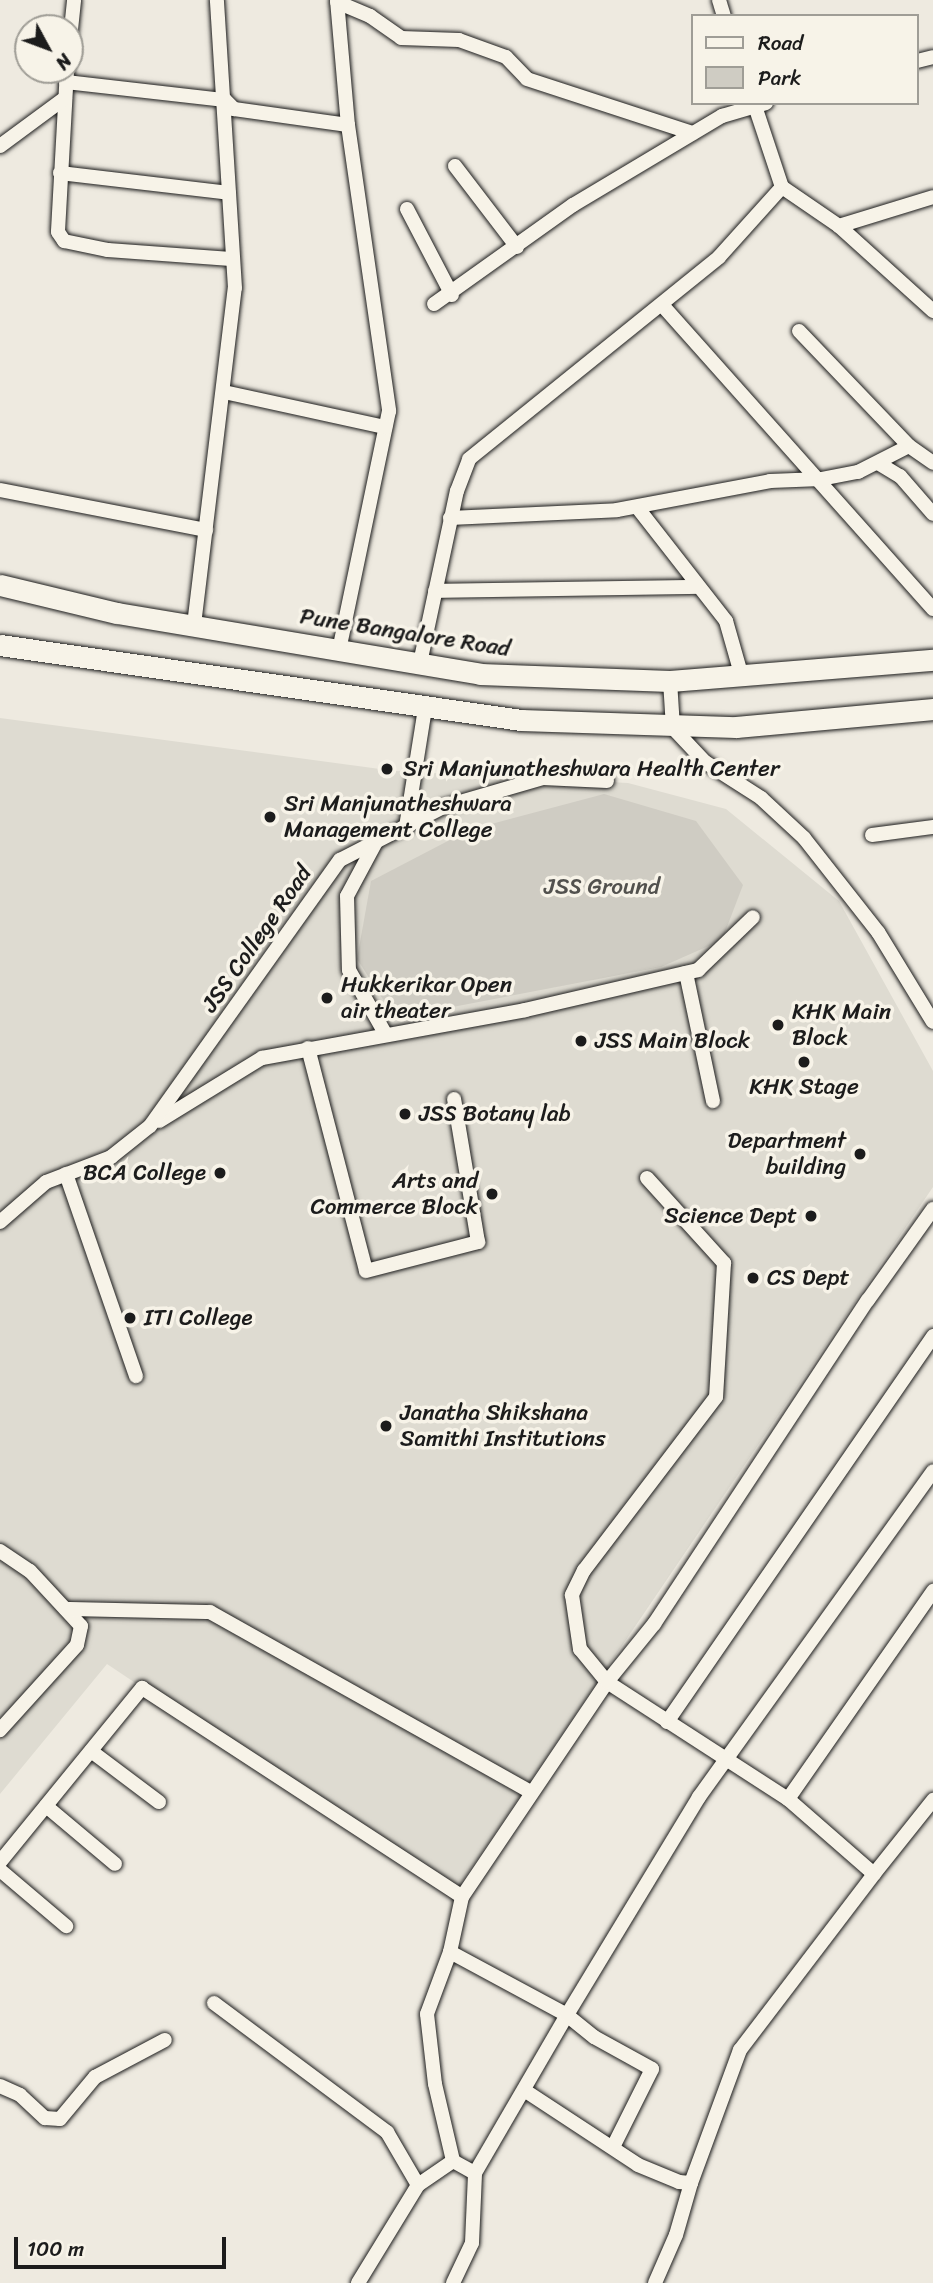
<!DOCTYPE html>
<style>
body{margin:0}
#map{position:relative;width:933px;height:2283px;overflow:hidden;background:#eeeae0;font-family:Sriracha,sans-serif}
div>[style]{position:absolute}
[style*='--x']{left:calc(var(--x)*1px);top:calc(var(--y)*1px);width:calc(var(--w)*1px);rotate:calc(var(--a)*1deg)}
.built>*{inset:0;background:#dedbd1}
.green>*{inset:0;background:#cfccc3}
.roads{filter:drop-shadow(0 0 2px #1c1c1c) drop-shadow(0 0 2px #1c1c1c)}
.minor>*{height:14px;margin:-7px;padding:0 7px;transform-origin:7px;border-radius:7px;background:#f7f3e8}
.primary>*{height:21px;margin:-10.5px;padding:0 10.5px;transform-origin:10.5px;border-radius:10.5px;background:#f7f3e8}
.dots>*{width:19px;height:19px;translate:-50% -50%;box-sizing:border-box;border:4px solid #f7f3e8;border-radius:50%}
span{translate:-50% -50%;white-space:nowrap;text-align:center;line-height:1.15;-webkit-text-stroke:7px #f7f3e8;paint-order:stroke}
.street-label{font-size:23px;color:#1c1c1c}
.poi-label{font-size:23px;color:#1c1c1c}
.left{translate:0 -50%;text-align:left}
.right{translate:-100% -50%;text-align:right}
.park-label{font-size:23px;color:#52514e}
.legend{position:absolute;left:691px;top:14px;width:228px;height:91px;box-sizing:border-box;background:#f7f3e8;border:2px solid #9f9d96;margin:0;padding:9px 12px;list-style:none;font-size:21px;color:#1c1c1c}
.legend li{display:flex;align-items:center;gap:14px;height:35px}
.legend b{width:35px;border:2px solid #9f9d96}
.north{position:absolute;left:14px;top:14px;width:70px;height:70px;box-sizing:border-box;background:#f7f3e8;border:2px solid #9f9d96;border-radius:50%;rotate:131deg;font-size:19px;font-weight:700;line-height:28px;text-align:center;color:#1c1c1c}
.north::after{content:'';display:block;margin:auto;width:24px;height:32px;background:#1c1c1c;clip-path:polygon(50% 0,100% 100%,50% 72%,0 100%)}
.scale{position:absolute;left:14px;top:2237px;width:212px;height:32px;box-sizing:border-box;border:4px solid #1c1c1c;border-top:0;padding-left:9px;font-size:21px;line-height:24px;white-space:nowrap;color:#1c1c1c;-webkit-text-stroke:5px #f7f3e8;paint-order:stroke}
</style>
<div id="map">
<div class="built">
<div style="clip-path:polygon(0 718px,395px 771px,628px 783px,726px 809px,839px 901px,933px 1071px,933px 1187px,453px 1895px,107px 1664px,0 1794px)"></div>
</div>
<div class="green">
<div style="clip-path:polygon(604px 794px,696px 821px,743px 885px,722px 940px,661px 967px,395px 1018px,357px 959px,371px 881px,469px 830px)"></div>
</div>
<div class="roads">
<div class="minor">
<div style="--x:337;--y:0;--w:125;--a:85"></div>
<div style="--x:348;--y:125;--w:289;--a:81.8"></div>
<div style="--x:389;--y:411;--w:244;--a:101.8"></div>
<div style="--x:719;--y:0;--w:17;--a:73"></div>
<div style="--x:337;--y:2;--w:36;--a:23"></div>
<div style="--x:370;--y:16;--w:38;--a:35"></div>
<div style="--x:401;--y:38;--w:58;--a:2"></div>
<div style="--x:459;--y:40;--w:50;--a:19.9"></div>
<div style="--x:506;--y:57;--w:30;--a:46"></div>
<div style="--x:527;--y:79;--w:174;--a:18.1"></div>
<div style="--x:70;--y:39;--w:39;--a:-84"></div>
<div style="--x:917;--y:61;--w:16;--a:-14"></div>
<div style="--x:67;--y:70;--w:162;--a:93.2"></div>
<div style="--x:58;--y:232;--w:11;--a:56"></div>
<div style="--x:64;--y:241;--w:45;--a:11.6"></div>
<div style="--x:108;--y:250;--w:123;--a:4.2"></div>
<div style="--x:66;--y:82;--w:160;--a:6.5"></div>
<div style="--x:225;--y:100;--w:13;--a:45"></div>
<div style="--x:234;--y:109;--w:115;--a:8"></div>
<div style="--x:754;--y:103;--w:89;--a:71.6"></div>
<div style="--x:0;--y:146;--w:81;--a:-36.4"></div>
<div style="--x:455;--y:166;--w:102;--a:52.6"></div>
<div style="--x:60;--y:173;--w:170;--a:6.7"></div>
<div style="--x:407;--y:209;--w:97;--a:62.4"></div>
<div style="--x:839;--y:226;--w:98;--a:-17.1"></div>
<div style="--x:434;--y:304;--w:171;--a:-35.5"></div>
<div style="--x:573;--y:205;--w:174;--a:-30.9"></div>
<div style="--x:722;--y:116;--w:46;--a:-16.5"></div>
<div style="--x:663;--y:306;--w:406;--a:48.3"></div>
<div style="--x:799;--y:331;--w:159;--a:46.3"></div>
<div style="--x:224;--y:392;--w:165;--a:12.3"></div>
<div style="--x:878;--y:463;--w:26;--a:31"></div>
<div style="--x:900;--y:476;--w:50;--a:49"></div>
<div style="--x:0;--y:490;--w:210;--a:11"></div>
<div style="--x:637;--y:507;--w:145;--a:52"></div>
<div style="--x:726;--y:621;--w:58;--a:74.1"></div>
<div style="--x:450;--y:518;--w:167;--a:-2.7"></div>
<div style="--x:617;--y:510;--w:156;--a:-10.7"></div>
<div style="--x:770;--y:481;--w:51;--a:-2.2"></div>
<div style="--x:821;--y:479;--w:38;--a:-11"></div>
<div style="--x:858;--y:472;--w:57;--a:-27"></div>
<div style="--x:909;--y:446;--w:29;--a:35"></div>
<div style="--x:435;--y:591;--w:262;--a:-0.9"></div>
<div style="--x:194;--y:625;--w:339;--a:-83.1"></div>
<div style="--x:235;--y:288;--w:289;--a:-93.6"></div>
<div style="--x:420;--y:663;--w:176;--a:-77.9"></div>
<div style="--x:457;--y:491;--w:34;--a:-69"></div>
<div style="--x:469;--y:459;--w:321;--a:-38.9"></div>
<div style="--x:719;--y:257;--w:94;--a:-48"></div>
<div style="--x:782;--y:187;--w:69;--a:34.4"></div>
<div style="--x:839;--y:226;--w:127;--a:42.1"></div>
<div style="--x:670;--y:681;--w:47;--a:86.3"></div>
<div style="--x:673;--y:728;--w:47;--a:46.7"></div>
<div style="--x:705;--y:762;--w:67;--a:32.7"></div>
<div style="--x:761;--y:798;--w:59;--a:42.9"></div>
<div style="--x:804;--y:838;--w:120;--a:51.8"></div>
<div style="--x:878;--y:932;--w:105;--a:58.6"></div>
<div style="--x:406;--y:827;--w:121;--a:-80.9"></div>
<div style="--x:872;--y:835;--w:62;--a:-7.5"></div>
<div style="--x:376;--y:842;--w:61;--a:118.2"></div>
<div style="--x:347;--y:896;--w:74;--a:88.5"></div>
<div style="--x:349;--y:970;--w:73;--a:60.3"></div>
<div style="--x:686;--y:973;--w:131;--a:78.1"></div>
<div style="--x:308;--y:1048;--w:230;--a:75.4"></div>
<div style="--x:366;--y:1271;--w:116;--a:-14.5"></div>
<div style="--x:478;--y:1242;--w:145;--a:-99.5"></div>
<div style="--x:159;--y:1121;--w:121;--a:-31.5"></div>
<div style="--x:262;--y:1058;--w:267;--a:-10.3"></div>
<div style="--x:525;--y:1010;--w:178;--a:-13"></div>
<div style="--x:698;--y:970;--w:76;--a:-43.9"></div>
<div style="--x:66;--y:1174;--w:214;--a:70.9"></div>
<div style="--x:647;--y:1178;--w:115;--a:47.8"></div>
<div style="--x:724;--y:1263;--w:134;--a:93.4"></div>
<div style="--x:716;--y:1397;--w:218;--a:127.3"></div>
<div style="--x:584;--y:1570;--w:28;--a:116"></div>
<div style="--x:572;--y:1595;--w:55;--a:81.6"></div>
<div style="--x:580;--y:1649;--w:43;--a:50.7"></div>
<div style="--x:607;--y:1682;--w:216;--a:32.9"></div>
<div style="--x:788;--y:1799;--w:254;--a:-55.1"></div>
<div style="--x:0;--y:1222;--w:61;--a:-41"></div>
<div style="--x:46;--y:1182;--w:70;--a:-21"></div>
<div style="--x:111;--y:1157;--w:50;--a:-38.5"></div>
<div style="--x:150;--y:1126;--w:327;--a:-54.5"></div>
<div style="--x:340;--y:860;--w:116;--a:-27.2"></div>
<div style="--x:443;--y:807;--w:104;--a:-16.2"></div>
<div style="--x:543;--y:778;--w:64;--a:2.7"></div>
<div style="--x:0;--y:1551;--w:36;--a:34"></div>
<div style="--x:30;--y:1571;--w:75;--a:47.2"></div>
<div style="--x:81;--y:1626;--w:19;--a:102"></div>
<div style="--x:77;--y:1645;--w:115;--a:132.2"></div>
<div style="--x:66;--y:1609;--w:144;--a:1.2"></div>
<div style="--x:210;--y:1612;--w:368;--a:29.3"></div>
<div style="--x:667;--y:1722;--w:469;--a:-55.4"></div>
<div style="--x:91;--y:1751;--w:85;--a:36.9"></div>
<div style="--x:788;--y:1799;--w:114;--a:41.1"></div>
<div style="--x:874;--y:1874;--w:95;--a:-51.4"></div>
<div style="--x:46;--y:1806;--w:90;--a:40"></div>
<div style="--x:0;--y:1862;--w:225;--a:-50.8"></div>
<div style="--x:142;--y:1688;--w:382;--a:33.1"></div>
<div style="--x:0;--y:1870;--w:87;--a:40.3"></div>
<div style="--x:450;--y:1952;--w:66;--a:110.4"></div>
<div style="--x:427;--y:2014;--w:70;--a:83.5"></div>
<div style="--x:435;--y:2084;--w:79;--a:76.8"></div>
<div style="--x:214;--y:2003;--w:216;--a:36.7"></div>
<div style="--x:387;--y:2132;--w:61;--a:59.7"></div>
<div style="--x:0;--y:2086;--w:22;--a:24"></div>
<div style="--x:20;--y:2095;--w:34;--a:43"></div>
<div style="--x:45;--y:2118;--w:15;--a:4"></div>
<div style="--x:60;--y:2119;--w:55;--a:-50.2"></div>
<div style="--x:95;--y:2077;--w:79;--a:-27.9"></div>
<div style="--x:524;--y:2090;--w:136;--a:33.3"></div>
<div style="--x:638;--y:2165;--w:44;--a:22.5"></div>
<div style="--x:679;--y:2182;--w:12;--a:5"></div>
<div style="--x:691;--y:2183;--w:142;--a:-69.8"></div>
<div style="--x:740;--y:2050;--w:221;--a:-52.7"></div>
<div style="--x:614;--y:2145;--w:85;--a:-63.4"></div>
<div style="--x:652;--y:2069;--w:66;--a:-151.1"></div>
<div style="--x:594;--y:2037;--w:35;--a:-141"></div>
<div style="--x:567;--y:2015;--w:133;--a:-151.7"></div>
<div style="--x:450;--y:1952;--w:56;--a:-77.7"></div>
<div style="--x:462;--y:1897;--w:259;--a:-56"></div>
<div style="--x:607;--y:1682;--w:75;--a:-51"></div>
<div style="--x:654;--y:1624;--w:388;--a:-56.6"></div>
<div style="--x:868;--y:1300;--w:112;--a:-54.5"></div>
<div style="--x:358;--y:2283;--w:115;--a:-58.5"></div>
<div style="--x:418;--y:2185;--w:42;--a:-34.4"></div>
<div style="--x:453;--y:2161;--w:25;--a:29"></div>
<div style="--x:453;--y:2283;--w:44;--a:-64.6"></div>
<div style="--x:472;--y:2243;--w:70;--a:-87.5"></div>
<div style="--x:475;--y:2173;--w:183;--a:-59.8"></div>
<div style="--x:567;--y:2015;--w:255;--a:-58.8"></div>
<div style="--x:699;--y:1797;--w:401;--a:-54.3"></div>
<div style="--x:655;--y:2283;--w:52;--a:-66.4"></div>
<div style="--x:676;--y:2235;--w:54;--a:-73.9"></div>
</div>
<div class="primary">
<div style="--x:0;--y:585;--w:120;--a:13.5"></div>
<div style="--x:117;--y:613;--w:368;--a:9.5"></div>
<div style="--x:480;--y:674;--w:190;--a:2.1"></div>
<div style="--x:670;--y:681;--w:264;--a:-4.6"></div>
<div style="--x:0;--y:645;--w:526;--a:8.19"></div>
<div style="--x:521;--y:720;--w:215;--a:1.9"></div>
<div style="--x:736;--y:727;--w:198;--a:-5.2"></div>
</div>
</div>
<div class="dots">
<div style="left:387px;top:769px;background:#1c1c1c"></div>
<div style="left:270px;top:817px;background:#1c1c1c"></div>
<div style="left:327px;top:998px;background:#1c1c1c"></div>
<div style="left:778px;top:1025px;background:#1c1c1c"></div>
<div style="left:581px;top:1041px;background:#1c1c1c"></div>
<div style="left:804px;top:1062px;background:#1c1c1c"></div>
<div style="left:405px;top:1114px;background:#1c1c1c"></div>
<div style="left:860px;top:1154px;background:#1c1c1c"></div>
<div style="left:220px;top:1173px;background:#1c1c1c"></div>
<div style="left:492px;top:1194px;background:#1c1c1c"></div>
<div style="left:811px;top:1216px;background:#1c1c1c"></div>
<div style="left:753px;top:1278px;background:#1c1c1c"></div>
<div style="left:130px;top:1318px;background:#1c1c1c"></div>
<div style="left:386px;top:1426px;background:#1c1c1c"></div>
</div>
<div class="street-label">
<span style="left:405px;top:633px;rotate:9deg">Pune Bangalore Road</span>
<span style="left:257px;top:939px;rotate:-55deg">JSS College Road</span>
</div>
<div class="poi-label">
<span class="left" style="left:403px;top:769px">Sri Manjunatheshwara Health Center</span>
<span class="left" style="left:284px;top:817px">Sri Manjunatheshwara<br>Management College</span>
<span class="left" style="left:341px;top:998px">Hukkerikar Open<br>air theater</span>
<span class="left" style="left:792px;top:1025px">KHK Main<br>Block</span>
<span class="left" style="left:595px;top:1041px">JSS Main Block</span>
<span style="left:804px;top:1087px">KHK Stage</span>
<span class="left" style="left:419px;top:1114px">JSS Botany lab</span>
<span class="right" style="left:846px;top:1154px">Department<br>building</span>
<span class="right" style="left:206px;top:1173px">BCA College</span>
<span class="right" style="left:478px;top:1194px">Arts and<br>Commerce Block</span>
<span class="right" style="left:797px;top:1216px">Science Dept</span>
<span class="left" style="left:767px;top:1278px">CS Dept</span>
<span class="left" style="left:144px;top:1318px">ITI College</span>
<span class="left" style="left:400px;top:1426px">Janatha Shikshana<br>Samithi Institutions</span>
</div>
<div class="park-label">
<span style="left:602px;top:887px">JSS Ground</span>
</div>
<ul class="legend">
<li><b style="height:9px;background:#f7f3e8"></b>Road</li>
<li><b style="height:19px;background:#cfccc3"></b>Park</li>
</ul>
<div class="north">N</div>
<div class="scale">100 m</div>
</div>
